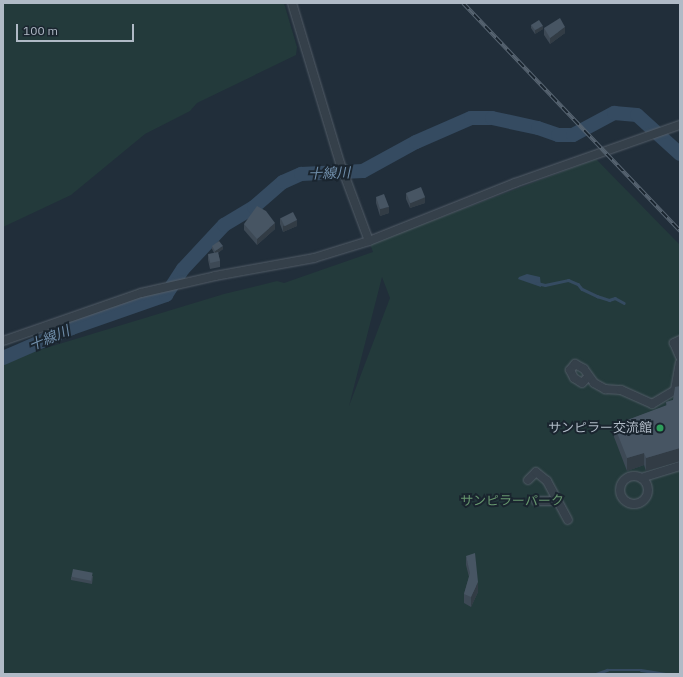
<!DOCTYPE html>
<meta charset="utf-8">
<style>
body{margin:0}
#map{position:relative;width:683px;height:677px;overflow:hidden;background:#212e3a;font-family:"IBM Plex Sans","Noto Sans JP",sans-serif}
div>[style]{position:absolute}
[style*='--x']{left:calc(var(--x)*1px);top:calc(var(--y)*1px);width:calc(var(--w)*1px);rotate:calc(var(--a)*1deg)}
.green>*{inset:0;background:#233a3b}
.water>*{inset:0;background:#354b61}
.stream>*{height:2.5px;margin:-1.25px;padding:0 1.25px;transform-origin:1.25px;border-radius:1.25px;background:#354b61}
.river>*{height:14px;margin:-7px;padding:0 7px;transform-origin:7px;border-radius:7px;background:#354b61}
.roads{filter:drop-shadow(0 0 1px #535d68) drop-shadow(0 0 1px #535d68)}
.minor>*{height:8px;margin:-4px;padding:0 4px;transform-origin:4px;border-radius:4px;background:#35404a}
.minor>.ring{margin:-4px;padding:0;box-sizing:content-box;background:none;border:8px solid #35404a;border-radius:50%}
.rail>*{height:4px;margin-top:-2px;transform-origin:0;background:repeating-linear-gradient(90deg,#1a252f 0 8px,#576471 0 16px);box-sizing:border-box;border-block:1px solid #576471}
.wall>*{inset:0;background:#3d4955}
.shaded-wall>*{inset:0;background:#323c45}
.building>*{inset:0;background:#475563;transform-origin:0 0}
.dots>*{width:11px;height:11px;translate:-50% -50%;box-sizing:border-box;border:2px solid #1a252f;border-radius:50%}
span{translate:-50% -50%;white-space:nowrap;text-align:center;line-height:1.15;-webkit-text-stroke:4px #1a252f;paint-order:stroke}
.poi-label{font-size:13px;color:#b0bac6}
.right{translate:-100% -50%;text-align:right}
.park-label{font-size:13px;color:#67976e}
.water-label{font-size:14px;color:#708eaa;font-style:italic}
.frame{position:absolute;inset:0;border:4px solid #b0bac6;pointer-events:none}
.scale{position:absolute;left:16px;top:24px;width:118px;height:18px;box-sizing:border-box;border:2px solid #b0bac6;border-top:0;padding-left:5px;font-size:12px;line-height:14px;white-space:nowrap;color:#b0bac6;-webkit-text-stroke:3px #1a252f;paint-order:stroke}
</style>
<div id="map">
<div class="green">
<div style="clip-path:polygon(3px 3px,284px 3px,297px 47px,296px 55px,197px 103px,190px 111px,145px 134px,71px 195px,3px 227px)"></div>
<div style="clip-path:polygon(evenodd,596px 159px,680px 245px,680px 674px,3px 674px,3px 361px,224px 294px,277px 281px,284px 283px,373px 252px,370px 244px,596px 159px,382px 277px,390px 298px,349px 406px,382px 277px)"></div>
</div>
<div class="water">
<div style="clip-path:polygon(527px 274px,540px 277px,541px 287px,518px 279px,519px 277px)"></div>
</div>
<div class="stream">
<div style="--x:537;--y:283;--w:8;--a:14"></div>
<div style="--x:545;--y:285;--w:24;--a:-12"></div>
<div style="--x:568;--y:280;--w:11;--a:22"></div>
<div style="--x:578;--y:284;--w:6;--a:51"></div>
<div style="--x:582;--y:289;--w:17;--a:25"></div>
<div style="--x:597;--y:296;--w:13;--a:18"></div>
<div style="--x:609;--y:300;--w:6;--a:-18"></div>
<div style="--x:615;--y:298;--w:10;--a:29"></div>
<div style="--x:596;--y:674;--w:12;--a:-20"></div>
<div style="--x:607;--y:670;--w:34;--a:0"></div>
<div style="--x:641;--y:670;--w:26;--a:9"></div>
</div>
<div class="river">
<div style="--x:3;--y:358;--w:75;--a:-23.5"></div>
<div style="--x:72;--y:328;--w:100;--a:-19.3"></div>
<div style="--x:166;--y:295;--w:31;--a:-57"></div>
<div style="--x:183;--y:269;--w:60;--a:-47"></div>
<div style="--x:224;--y:225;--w:35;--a:-31"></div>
<div style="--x:254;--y:207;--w:38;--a:-41"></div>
<div style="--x:283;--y:182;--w:20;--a:-24"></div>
<div style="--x:301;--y:174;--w:62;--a:-2.8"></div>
<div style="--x:363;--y:171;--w:60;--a:-28.7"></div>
<div style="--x:416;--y:142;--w:60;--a:-23.6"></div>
<div style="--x:471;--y:118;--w:21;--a:0"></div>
<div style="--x:492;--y:118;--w:47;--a:12.3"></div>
<div style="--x:538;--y:128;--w:21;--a:19"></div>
<div style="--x:558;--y:135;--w:15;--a:0"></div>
<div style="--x:573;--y:135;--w:47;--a:-28.2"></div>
<div style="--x:614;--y:113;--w:23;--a:5"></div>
<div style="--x:637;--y:115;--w:58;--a:42.2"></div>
</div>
<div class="roads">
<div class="minor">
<div style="--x:292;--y:3;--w:167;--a:73.3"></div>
<div style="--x:340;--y:163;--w:83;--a:69.6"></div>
<div style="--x:680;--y:340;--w:7;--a:153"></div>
<div style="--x:674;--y:343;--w:15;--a:67"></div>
<div style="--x:3;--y:341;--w:146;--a:-19.2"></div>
<div style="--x:141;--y:293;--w:76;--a:-12.9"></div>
<div style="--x:215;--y:276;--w:101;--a:-10.3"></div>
<div style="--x:314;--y:258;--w:58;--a:-17.2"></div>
<div style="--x:369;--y:241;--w:157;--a:-21.7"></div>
<div style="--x:515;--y:183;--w:175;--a:-19.4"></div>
<div style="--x:588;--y:377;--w:8;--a:135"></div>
<div style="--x:582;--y:383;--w:9;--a:-148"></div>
<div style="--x:574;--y:378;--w:9;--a:-117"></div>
<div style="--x:570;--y:370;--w:8;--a:-50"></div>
<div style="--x:575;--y:364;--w:10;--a:29"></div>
<div style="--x:584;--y:369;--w:17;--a:54"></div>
<div style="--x:594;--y:383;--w:13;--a:29"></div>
<div style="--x:605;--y:389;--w:16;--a:4"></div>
<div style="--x:621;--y:390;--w:34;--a:24"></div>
<div style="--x:652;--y:404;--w:27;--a:-31"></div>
<div style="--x:675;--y:390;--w:27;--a:-80"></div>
<div class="ring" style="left:620px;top:476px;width:20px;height:20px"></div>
<div style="--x:641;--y:478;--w:41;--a:-17.1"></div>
<div style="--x:528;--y:480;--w:11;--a:-45"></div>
<div style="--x:536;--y:472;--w:14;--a:39"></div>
<div style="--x:547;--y:481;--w:44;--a:61.7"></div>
<div style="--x:536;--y:501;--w:15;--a:0"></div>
</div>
</div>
<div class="rail">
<div style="--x:463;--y:3;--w:315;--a:46.4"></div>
</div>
<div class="wall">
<div style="clip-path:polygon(531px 25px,543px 29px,535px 34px,531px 28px)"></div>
<div style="clip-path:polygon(544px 28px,565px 33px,550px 44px,544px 35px)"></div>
<div style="clip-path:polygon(406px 193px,425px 203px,410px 208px,406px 199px)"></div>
<div style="clip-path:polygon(376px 197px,389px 213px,380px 216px,376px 203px)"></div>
<div style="clip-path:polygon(280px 218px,297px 226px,283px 232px,280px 224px)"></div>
<div style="clip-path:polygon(244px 224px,275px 229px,257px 245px,244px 230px)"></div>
<div style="clip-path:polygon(212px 246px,223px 249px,218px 253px,220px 261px,220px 267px,210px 269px,208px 260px,208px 254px,214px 253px,212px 249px)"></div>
<div style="clip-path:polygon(680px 386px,680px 461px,646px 471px,644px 465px,627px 471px,614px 437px,614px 425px,666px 406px,666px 402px,673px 400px)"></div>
<div style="clip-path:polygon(466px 556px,478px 592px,471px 607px,464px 603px,464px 594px,469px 577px,466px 565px)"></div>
<div style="clip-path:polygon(93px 576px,92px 584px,71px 580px,71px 577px)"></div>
</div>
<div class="shaded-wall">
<div style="clip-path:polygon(543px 26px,543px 29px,535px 34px,535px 30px)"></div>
<div style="clip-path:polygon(565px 27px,565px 33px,550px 44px,550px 38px)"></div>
<div style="clip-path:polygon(425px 197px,425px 203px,410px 208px,410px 202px)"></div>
<div style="clip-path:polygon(389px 207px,389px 213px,380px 216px,380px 209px)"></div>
<div style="clip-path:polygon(297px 220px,297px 226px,283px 232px,283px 226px)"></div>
<div style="clip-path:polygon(275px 223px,275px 229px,257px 245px,257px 239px)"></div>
<div style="clip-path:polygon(223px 246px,223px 249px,215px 255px,215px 251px)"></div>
<div style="clip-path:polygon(680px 448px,680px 461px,646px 471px,646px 458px)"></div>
<div style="clip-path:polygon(644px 453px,644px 465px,627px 471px,627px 458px)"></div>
<div style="clip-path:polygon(478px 582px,478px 592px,471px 607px,471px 597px)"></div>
</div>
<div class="building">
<div style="clip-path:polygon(560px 18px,565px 27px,550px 38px,544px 28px)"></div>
<div style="clip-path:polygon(539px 20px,543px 26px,535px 30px,531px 25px)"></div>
<div style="left:421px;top:187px;width:11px;height:16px;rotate:68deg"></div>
<div style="clip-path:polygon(384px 194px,389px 207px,380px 209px,376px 197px)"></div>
<div style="clip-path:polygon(257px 206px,266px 211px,275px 223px,257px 239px,244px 224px)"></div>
<div style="left:293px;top:212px;width:9px;height:14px;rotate:63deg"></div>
<div style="clip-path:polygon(219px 241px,223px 246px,215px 251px,212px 246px)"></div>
<div style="left:218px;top:252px;width:9px;height:10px;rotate:77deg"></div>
<div style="clip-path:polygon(680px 386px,680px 448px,646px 458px,644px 453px,627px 458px,614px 425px,667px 405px,666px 402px,673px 400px,675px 387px)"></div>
<div style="clip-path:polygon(475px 553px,478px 582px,471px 597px,464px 594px,470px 573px,466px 556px)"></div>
<div style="left:73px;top:569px;width:20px;height:8px;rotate:11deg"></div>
</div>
<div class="dots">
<div style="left:660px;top:428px;background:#2e9e5b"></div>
</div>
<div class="poi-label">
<span class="right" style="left:652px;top:428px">サンピラー交流館</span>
</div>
<div class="park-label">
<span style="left:512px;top:501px">サンピラーパーク</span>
</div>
<div class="water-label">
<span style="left:329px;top:173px;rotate:-2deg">十線川</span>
<span style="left:49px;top:338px;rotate:-23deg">十線川</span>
</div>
<div class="frame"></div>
<div class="scale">100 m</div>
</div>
